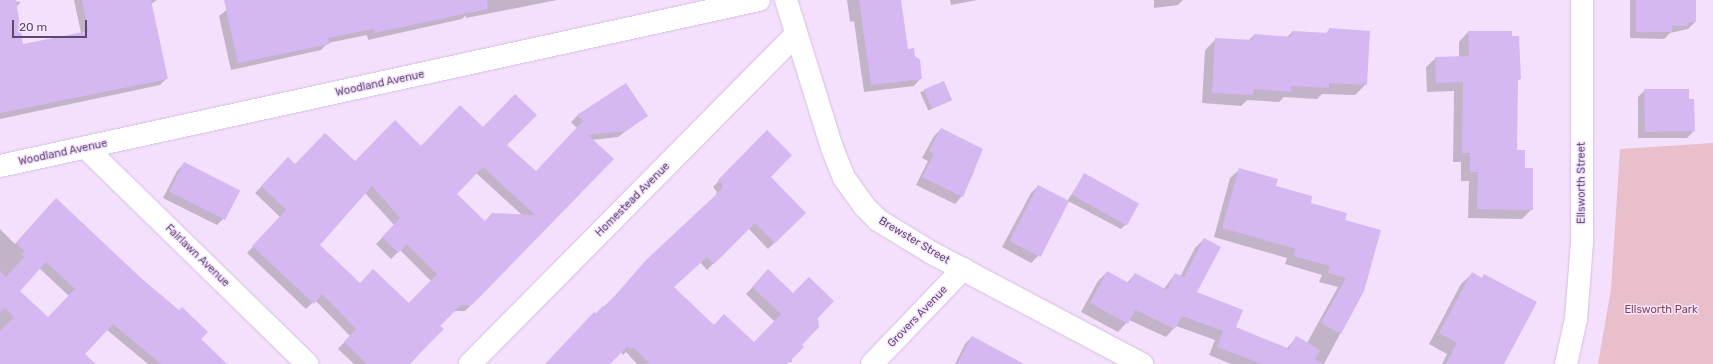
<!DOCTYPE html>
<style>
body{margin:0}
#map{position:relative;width:1713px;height:364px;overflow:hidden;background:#f4e0fc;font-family:Rubik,sans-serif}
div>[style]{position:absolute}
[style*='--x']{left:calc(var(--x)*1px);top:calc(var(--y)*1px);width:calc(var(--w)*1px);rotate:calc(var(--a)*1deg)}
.green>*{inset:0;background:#e9bfcb}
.shadow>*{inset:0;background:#0003;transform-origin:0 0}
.building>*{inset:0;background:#d5b7f1;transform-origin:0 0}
.roads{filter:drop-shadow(0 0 1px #d4bfe2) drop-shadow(0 0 1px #d4bfe2)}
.minor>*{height:22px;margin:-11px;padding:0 11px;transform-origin:11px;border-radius:11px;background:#fff}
span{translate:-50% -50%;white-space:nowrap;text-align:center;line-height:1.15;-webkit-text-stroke:3px #f8e6ff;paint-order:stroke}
.street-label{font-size:11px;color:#5b4772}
.park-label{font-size:11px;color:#844551}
.scale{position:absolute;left:12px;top:20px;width:75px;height:18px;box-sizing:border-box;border:2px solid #5b4772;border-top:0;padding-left:5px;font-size:12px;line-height:14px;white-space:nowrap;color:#5b4772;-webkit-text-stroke:3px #f8e6ff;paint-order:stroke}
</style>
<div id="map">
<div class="green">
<div style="clip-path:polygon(1713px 143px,1713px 364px,1598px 364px,1611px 289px,1620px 149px)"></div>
</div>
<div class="shadow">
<div style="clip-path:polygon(0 0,21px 2px,16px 7px,0 40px)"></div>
<div style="clip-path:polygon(74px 0,157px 0,151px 4px,166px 79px,160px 85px,0 119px,0 65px,81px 33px)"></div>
<div style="clip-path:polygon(239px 0,557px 0,466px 18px,466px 15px,462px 19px,368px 40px,367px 35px,328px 43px,321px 50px,231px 70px,219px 16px)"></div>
<div style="clip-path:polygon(847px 0,900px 0,907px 50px,921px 78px,914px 86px,864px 92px,854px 21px,850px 22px)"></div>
<div style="clip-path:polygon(950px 0,977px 0,951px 5px)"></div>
<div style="clip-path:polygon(1154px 0,1183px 0,1178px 5px,1154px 8px)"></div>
<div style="clip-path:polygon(1630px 0,1695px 0,1695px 22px,1688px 29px,1670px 33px,1664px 39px,1630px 38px)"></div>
<div style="clip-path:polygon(1330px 29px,1366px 84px,1355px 95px,1322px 94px,1317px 99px,1284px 97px,1279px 102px,1247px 100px,1241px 106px,1202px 103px,1205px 50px,1216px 39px,1248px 41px,1254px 35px,1287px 37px,1292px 32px,1325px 34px)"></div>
<div style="clip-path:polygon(1468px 32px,1520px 79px,1517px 81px,1516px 151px,1532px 209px,1522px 219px,1468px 218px,1469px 181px,1461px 181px,1461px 162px,1453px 162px,1454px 91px,1427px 92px,1426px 67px,1436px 58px,1459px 57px,1459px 42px)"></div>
<div style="left:943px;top:82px;width:20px;height:25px;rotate:66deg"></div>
<div style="clip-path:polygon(evenodd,625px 85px,646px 116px,618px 137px,592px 140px,612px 159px,465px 311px,453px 311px,439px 326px,442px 329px,410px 364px,354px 364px,338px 349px,350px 336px,315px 300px,306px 309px,247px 253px,280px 217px,255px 193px,288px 159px,295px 165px,355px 162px,420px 147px,483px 128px,536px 172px,577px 128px,571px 122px,577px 116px,625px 85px,476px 173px,522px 215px,484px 222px,456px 194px,476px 173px,625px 85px,365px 193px,394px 225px,376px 244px,391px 259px,400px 250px,431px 281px,408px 304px,360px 284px,319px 245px,365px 193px)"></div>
<div style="clip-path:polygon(1645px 90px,1688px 100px,1694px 131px,1687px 138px,1638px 138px,1638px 97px)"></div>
<div style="clip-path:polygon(941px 129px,974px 172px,962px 196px,955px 204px,916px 185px,928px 161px,922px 158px,934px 136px)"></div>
<div style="clip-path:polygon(767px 131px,770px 177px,805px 213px,768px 249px,748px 228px,707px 270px,700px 262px,673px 287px,714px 327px,754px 343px,775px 322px,746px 294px,768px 271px,817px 317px,791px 358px,792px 362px,637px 364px,626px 352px,623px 355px,621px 352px,609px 364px,546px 364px,715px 197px,717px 192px,713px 187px)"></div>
<div style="clip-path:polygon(184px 163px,224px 218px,217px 225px,163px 198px,177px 171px)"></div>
<div style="clip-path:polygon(1239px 170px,1344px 221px,1363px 291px,1324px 364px,1231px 364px,1209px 355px,1215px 340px,1176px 326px,1166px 337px,1129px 320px,1118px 332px,1081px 312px,1098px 281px,1107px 272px,1127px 283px,1135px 274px,1163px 290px,1175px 274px,1180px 277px,1195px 248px,1204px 239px,1196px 293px,1234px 328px,1287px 348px,1297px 337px,1307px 343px,1338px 287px,1319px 282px,1322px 275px,1285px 264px,1287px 258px,1214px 237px,1230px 178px)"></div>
<div style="clip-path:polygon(1085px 175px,1127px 223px,1121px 229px,1068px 201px,1038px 256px,1031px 263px,1002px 247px,1031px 193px,1038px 186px,1067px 201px)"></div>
<div style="clip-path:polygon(evenodd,50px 205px,199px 339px,226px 364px,148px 364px,107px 330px,83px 354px,94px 364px,0 364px,0 229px,15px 244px,50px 205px,39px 268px,69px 296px,48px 318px,19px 291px,39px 268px)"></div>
<div style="clip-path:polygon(1472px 274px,1481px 279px,1485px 275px,1503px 364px,1442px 364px,1447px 354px,1429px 344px,1461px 284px)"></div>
<div style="clip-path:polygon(972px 337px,1000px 364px,955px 364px,965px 344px)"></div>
</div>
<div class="building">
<div style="clip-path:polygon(0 0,16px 0,23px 44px,88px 31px,82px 0,151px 0,168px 79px,0 113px)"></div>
<div style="clip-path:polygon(224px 0,487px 0,488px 9px,374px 33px,374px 29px,328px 38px,330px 44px,238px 63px)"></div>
<div style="clip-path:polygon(859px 0,901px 0,908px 49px,914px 48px,915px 56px,920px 60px,922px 79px,871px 85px)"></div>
<div style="clip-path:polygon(1636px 0,1696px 0,1696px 22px,1689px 22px,1687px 26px,1672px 26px,1672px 32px,1636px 32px)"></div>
<div style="clip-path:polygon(1329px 28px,1370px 31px,1367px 85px,1329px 83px,1329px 88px,1291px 86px,1291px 92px,1254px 89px,1253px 95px,1212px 93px,1215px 38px,1253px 40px,1254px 34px,1291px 37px,1292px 31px,1329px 33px)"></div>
<div style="clip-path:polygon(1468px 31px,1512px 31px,1512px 36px,1519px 36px,1521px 79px,1518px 79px,1517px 150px,1525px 150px,1525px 168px,1533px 168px,1533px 210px,1477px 209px,1478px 172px,1470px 172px,1470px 153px,1462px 153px,1463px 82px,1436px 83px,1435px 57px,1469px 56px)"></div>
<div style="left:944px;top:81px;width:21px;height:22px;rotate:67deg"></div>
<div style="clip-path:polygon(evenodd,626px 83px,648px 116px,626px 131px,588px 135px,614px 159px,472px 305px,461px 305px,440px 326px,444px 329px,409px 364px,367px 364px,344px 342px,356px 329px,322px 294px,314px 304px,252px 246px,286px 210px,261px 186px,288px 157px,295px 164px,325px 133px,355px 161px,395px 120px,421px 146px,460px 105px,483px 127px,515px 94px,537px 115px,507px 145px,536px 171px,583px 121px,577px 115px,626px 83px,483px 167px,535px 215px,492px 213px,485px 221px,457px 194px,483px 167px,626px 83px,372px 186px,400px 218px,382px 237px,398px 253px,407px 244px,437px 274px,409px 303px,373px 269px,360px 283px,320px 245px,372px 186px)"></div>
<div style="clip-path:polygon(1644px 89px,1689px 89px,1689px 99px,1694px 99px,1695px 131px,1645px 132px)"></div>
<div style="clip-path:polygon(941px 128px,983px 149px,963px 197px,922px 177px,934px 154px,929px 151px)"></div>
<div style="clip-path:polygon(767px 130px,792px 155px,771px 177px,806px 213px,775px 243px,755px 223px,714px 264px,707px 257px,674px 287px,714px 325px,724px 314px,754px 342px,781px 314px,752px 287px,768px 269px,793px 293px,809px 277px,834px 301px,818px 318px,819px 327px,802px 345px,804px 347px,787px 364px,650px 364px,633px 347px,630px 349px,628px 346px,610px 364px,545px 364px,594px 312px,596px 313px,603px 306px,605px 307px,646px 260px,721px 190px,723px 185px,718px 180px)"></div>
<div style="left:184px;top:162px;width:63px;height:33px;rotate:27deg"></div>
<div style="clip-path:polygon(1239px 168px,1278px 179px,1276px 186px,1312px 196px,1311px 203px,1347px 213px,1345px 220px,1381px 230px,1364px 291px,1341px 334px,1321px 323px,1346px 278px,1328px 273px,1330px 266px,1293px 256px,1296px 249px,1222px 228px)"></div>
<div style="left:1084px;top:173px;width:63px;height:25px;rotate:29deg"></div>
<div style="left:1038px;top:185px;width:35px;height:63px;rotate:27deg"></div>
<div style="clip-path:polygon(evenodd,56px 198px,142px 279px,179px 310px,182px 307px,208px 332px,201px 339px,227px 364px,161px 364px,113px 324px,85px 354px,96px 364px,0 364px,0 331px,14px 317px,5px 308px,0 313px,0 271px,6px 277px,24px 257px,21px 254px,25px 251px,16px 243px,56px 198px,46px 262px,75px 289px,48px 317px,20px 291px,46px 262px)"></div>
<div style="clip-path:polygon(1204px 238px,1221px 247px,1197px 292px,1243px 310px,1236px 327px,1289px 349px,1296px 336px,1320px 350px,1315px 359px,1325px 364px,1262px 364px,1217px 347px,1223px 331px,1182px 316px,1175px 329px,1135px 310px,1128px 324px,1090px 303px,1107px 271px,1129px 283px,1135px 273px,1167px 290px,1175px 273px,1184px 277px)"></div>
<div style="clip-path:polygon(1472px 272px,1482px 278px,1484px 274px,1537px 302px,1504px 364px,1446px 364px,1457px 343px,1439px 333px)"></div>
<div style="clip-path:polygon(972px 336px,1024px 364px,957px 364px)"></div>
</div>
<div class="roads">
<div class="minor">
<div style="--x:786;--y:0;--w:155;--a:72.7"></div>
<div style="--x:832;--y:148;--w:32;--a:68"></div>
<div style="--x:844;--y:178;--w:34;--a:54"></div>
<div style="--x:864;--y:206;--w:20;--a:45"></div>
<div style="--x:878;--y:220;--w:63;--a:31.4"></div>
<div style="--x:932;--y:253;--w:238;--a:27.9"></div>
<div style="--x:87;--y:149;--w:308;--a:44.3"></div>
<div style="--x:0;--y:166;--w:777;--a:-12.34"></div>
<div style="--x:470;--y:364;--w:462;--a:-45.3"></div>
<div style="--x:872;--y:364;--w:132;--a:-46.2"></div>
<div style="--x:1566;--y:364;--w:46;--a:-77.5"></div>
<div style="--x:1576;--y:319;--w:77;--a:-85.5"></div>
<div style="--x:1582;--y:242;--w:242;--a:-90"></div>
</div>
</div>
<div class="street-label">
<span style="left:380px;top:84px;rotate:-12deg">Woodland Avenue</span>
<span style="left:63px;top:153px;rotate:-12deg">Woodland Avenue</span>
<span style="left:1582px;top:183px;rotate:-90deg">Ellsworth Street</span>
<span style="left:633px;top:200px;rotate:-45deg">Homestead Avenue</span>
<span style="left:914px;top:241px;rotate:31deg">Brewster Street</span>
<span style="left:197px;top:256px;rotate:44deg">Fairlawn Avenue</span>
<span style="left:918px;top:317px;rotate:-46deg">Grovers Avenue</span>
</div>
<div class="park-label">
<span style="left:1661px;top:310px">Ellsworth Park</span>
</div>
<div class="scale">20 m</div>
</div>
